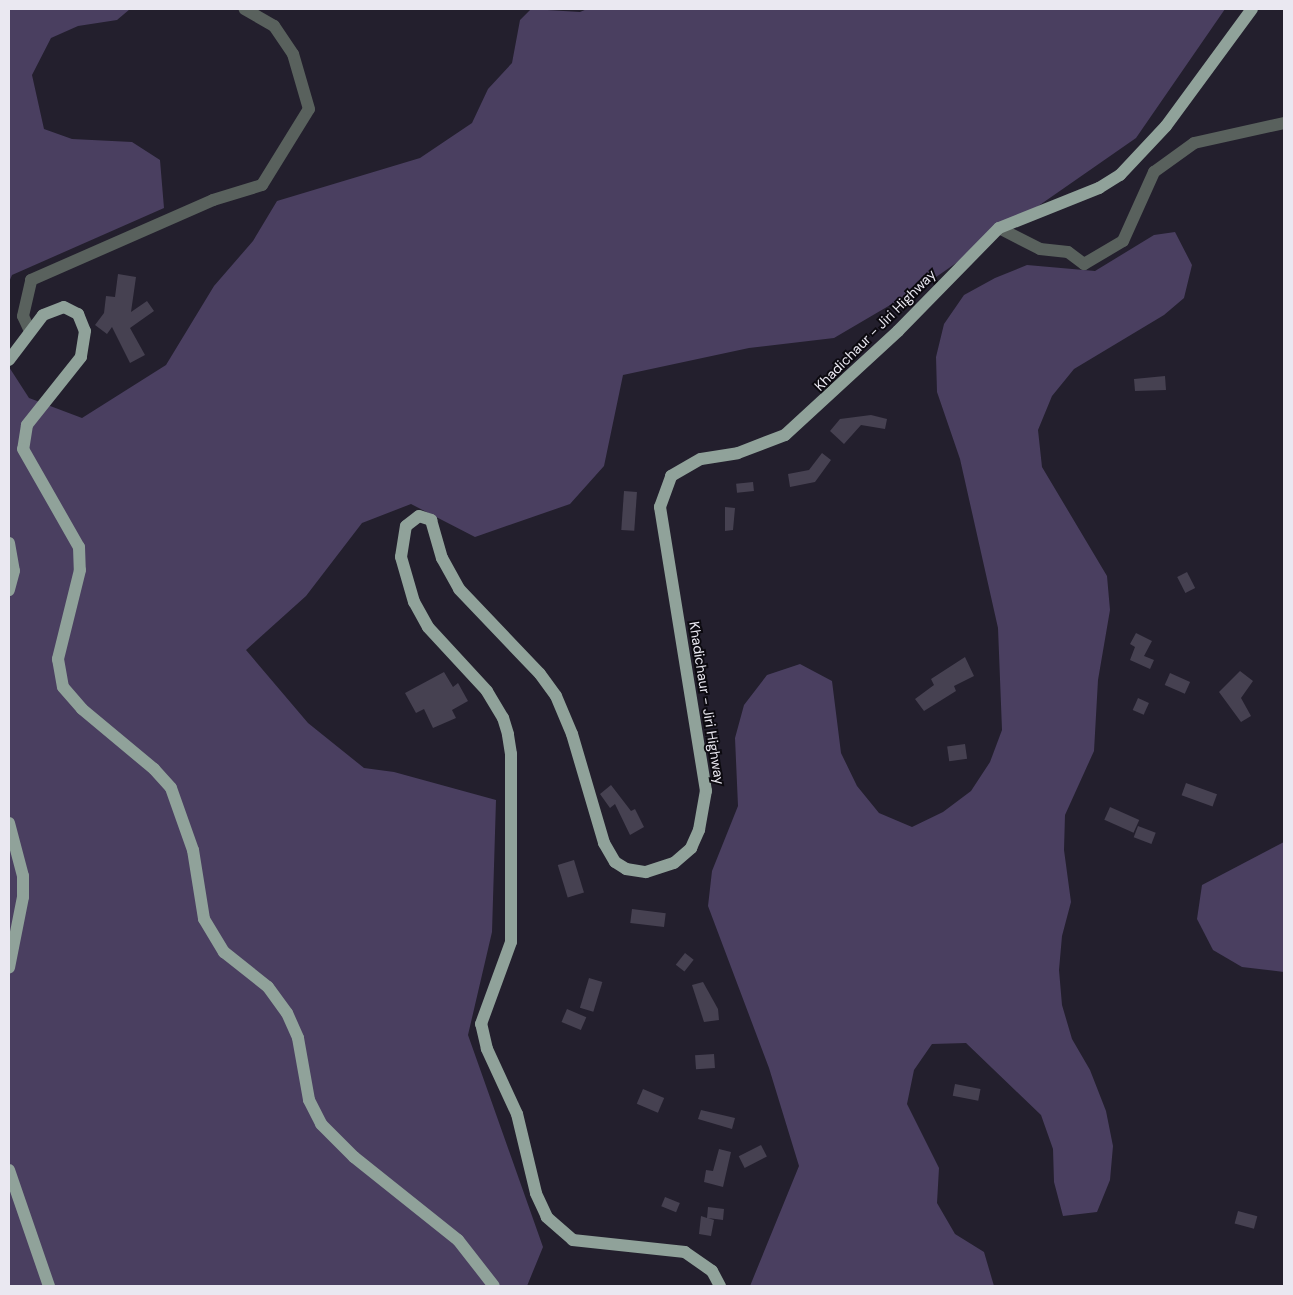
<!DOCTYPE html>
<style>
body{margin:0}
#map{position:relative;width:1293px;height:1295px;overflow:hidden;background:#231f2d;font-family:"DM Sans",sans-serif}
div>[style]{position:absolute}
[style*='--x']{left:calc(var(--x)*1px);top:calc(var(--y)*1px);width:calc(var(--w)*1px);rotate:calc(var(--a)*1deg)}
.forest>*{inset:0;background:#4a3f60}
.building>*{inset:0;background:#464151;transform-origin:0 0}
.street>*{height:12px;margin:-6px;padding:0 6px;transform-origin:6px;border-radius:6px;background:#59615d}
.primary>*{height:12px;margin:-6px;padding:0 6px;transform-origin:6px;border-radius:6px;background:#90a29a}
span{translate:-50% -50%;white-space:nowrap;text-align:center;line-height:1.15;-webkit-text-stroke:4px #0c0a10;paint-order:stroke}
.street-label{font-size:14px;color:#eae8f1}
.frame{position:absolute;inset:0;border:10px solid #eae8f1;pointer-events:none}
</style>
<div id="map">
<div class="forest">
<div style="clip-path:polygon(9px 9px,130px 9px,117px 20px,78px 26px,51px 38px,32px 75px,44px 129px,72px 139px,132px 142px,160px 160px,164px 208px,12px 275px,9px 282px)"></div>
<div style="clip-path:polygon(531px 9px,580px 12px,587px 9px,1225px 9px,1136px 138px,926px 284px,834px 338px,749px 348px,623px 375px,604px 466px,570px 504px,475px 537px,411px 504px,362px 523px,306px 596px,246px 650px,308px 723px,364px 768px,394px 772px,496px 800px,492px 932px,468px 1035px,543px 1247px,527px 1286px,9px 1286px,9px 367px,29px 398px,82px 418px,166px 365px,214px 286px,253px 241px,277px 201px,420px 158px,472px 123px,488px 89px,512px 63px,520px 20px)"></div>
<div style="clip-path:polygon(1175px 232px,1192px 265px,1184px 298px,1164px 315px,1074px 369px,1052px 396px,1038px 430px,1042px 467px,1107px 576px,1110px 610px,1098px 680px,1094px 751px,1065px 815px,1064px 850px,1071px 902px,1062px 936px,1059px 970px,1062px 1005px,1072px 1039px,1090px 1070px,1106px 1111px,1113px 1146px,1110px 1180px,1097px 1212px,1063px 1216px,1054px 1182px,1053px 1149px,1041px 1115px,966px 1043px,932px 1044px,914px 1070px,907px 1104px,939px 1168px,937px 1203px,955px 1234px,984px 1252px,994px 1286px,750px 1286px,799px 1166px,769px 1068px,708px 906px,712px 871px,738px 806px,735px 738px,744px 705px,767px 675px,800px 664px,832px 681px,841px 753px,857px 786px,879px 813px,912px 827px,943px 812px,971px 791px,990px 762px,1002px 730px,998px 628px,960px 459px,937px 392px,936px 357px,944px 324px,964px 295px,995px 278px,1027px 265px,1095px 271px,1154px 235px)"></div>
<div style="clip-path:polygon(1284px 842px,1284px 972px,1242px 967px,1213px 950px,1197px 919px,1202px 885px)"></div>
</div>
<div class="building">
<div style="clip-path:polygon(118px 274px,136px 277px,131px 312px,147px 301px,154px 311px,130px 328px,145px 355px,130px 363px,112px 327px,107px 334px,95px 325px,104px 313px,106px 296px,115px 297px)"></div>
<div style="clip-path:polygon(1165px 376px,1166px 390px,1135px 391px,1134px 379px)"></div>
<div style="clip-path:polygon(871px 415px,887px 419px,885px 429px,861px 425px,844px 444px,830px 431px,840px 419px)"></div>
<div style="clip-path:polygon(822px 453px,831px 460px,815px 482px,790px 487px,788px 474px,809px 470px)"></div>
<div style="left:753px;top:482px;width:9px;height:17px;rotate:84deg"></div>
<div style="left:624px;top:491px;width:13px;height:39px;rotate:4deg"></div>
<div style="clip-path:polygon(725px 507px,735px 508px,733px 530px,725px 531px)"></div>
<div style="left:1187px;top:572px;width:18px;height:11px;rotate:63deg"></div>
<div style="clip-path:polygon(1136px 633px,1152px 641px,1144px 656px,1154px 660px,1150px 669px,1130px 660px,1135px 647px,1130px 644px)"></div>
<div style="clip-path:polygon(965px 657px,974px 676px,954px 686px,956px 691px,924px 711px,915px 699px,934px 685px,931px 679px)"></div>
<div style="clip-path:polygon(1240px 671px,1253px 681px,1241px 698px,1251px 716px,1241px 722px,1219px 692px)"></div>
<div style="clip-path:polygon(444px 672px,453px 687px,458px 683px,468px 701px,452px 710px,456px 718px,433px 728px,424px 709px,416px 713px,405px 693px)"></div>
<div style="left:1170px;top:673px;width:22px;height:13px;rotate:24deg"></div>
<div style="left:1138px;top:698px;width:12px;height:13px;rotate:24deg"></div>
<div style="left:965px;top:744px;width:15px;height:18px;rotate:82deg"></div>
<div style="left:1186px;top:783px;width:33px;height:13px;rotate:20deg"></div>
<div style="clip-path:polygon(611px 785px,631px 811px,635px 809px,644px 827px,630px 835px,615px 804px,610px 808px,600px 794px)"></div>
<div style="left:1110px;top:807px;width:32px;height:14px;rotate:24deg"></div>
<div style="left:1138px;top:826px;width:19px;height:12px;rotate:21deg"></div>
<div style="left:574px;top:860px;width:34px;height:17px;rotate:73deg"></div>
<div style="left:632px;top:909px;width:34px;height:14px;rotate:7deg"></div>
<div style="left:685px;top:953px;width:11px;height:15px;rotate:38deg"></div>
<div style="left:589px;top:978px;width:14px;height:31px;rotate:17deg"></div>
<div style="clip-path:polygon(703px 982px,718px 1009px,719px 1020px,704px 1022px,692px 985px)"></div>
<div style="left:567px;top:1009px;width:21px;height:14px;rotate:23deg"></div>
<div style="left:714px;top:1054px;width:14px;height:19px;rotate:86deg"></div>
<div style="left:955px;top:1084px;width:26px;height:12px;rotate:11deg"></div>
<div style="left:643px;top:1089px;width:23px;height:16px;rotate:23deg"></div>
<div style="clip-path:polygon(701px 1110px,735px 1118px,732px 1129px,698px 1119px)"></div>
<div style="left:761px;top:1145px;width:13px;height:25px;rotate:63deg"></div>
<div style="clip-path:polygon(719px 1149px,731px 1152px,723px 1187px,704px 1182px,706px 1170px,713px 1171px)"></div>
<div style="left:665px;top:1197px;width:16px;height:10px;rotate:22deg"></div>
<div style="clip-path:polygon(708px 1207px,724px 1209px,723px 1220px,708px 1218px,714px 1220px,711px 1236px,699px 1234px,701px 1216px,707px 1218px)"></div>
<div style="left:1238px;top:1211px;width:20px;height:13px;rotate:15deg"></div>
</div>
<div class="street">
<div style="--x:999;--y:228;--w:46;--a:27.1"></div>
<div style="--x:1040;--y:249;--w:28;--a:6"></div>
<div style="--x:1068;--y:252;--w:20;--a:37"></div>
<div style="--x:1084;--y:264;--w:45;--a:-30.5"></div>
<div style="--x:1123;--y:241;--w:76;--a:-65.8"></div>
<div style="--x:1154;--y:172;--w:49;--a:-35.9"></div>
<div style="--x:1194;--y:143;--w:92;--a:-12.5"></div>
<div style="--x:29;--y:329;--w:14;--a:-115"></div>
<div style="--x:23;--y:316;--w:37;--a:-77"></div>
<div style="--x:31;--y:280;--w:199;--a:-23.7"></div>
<div style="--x:213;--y:200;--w:51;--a:-17"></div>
<div style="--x:262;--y:185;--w:89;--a:-58.3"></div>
<div style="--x:309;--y:109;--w:57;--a:-106.2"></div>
<div style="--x:293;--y:54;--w:34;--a:-124"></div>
<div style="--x:274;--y:26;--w:34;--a:-150"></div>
</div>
<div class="primary">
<div style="--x:9;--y:360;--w:56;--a:-52.9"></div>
<div style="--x:43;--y:315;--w:22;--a:-21"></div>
<div style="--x:64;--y:307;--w:16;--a:27"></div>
<div style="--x:78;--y:314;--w:18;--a:68"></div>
<div style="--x:85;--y:331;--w:26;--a:99"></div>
<div style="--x:81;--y:357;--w:87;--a:128.5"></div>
<div style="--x:27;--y:425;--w:24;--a:99"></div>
<div style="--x:23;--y:449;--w:113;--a:60.3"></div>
<div style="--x:79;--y:547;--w:23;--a:88"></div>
<div style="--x:80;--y:570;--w:92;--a:103.9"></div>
<div style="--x:58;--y:659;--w:28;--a:80"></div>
<div style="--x:63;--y:687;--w:29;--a:49"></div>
<div style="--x:82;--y:709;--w:94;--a:39.8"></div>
<div style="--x:154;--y:769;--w:25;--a:48"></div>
<div style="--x:171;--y:788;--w:66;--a:70.5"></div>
<div style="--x:193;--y:850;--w:70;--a:80.9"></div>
<div style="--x:204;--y:919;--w:39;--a:59"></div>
<div style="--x:224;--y:952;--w:56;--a:38.5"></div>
<div style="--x:268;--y:987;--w:32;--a:54"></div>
<div style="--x:287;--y:1013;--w:27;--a:66"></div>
<div style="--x:298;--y:1038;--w:63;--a:79.9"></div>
<div style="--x:309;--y:1100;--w:27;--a:63"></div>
<div style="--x:321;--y:1124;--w:47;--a:45"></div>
<div style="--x:354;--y:1157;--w:133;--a:38.6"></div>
<div style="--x:458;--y:1240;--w:58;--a:52"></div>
<div style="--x:9;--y:543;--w:28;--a:80"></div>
<div style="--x:14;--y:571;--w:20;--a:105"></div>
<div style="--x:9;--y:823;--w:55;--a:75.2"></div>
<div style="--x:23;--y:876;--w:21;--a:90"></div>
<div style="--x:23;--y:897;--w:72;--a:101.2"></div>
<div style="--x:9;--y:1170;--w:123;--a:71"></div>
<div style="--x:720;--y:1286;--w:17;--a:-118"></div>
<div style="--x:712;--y:1271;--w:33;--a:-145"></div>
<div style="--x:685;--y:1252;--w:113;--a:-173.9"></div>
<div style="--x:573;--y:1240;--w:35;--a:-139"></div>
<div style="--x:547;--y:1217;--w:26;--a:-115"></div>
<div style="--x:536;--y:1193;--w:81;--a:-103.5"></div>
<div style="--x:517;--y:1114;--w:72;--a:-114.8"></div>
<div style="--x:487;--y:1049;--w:26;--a:-103"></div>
<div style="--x:481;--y:1024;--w:87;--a:-69.9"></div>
<div style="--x:511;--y:942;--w:188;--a:-90"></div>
<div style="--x:511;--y:754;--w:20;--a:-99"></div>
<div style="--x:508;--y:734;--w:17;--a:-107"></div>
<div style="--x:503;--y:718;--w:31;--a:-121"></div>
<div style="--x:487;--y:691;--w:87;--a:-132.7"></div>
<div style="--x:428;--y:627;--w:29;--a:-119"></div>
<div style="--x:414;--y:602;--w:47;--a:-106.1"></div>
<div style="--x:401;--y:557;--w:31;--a:-81"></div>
<div style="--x:406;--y:526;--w:16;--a:-38"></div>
<div style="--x:419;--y:516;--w:13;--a:18"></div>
<div style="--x:431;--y:520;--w:40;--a:74"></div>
<div style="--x:442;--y:558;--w:35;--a:61"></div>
<div style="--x:459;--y:589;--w:117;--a:46.4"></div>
<div style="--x:540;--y:674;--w:27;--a:54"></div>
<div style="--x:556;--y:696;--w:41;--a:67.2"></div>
<div style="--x:572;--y:734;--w:114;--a:73.6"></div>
<div style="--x:604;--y:843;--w:22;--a:60"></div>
<div style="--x:615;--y:862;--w:13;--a:32"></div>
<div style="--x:626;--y:869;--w:20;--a:9"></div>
<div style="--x:646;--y:872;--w:29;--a:-18"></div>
<div style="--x:674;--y:863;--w:23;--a:-41"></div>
<div style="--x:691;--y:848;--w:20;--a:-66"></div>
<div style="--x:699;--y:830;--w:40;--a:-80"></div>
<div style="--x:706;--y:791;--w:288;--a:-99.2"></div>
<div style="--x:660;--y:507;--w:33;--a:-70"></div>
<div style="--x:671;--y:476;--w:34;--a:-30"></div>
<div style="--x:701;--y:459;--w:37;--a:-9"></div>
<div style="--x:738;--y:453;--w:50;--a:-21"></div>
<div style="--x:785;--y:435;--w:154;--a:-42.6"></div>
<div style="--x:898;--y:331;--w:144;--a:-45.6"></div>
<div style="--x:999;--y:228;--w:108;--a:-21.8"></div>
<div style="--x:1099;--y:188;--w:25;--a:-32"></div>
<div style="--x:1120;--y:175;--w:67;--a:-46.8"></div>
<div style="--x:1166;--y:126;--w:145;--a:-53.7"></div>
</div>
<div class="street-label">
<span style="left:875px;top:330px;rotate:-45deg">Khadichaur - Jiri Highway</span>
<span style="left:707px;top:703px;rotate:81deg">Khadichaur - Jiri Highway</span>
</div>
<div class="frame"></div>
</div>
